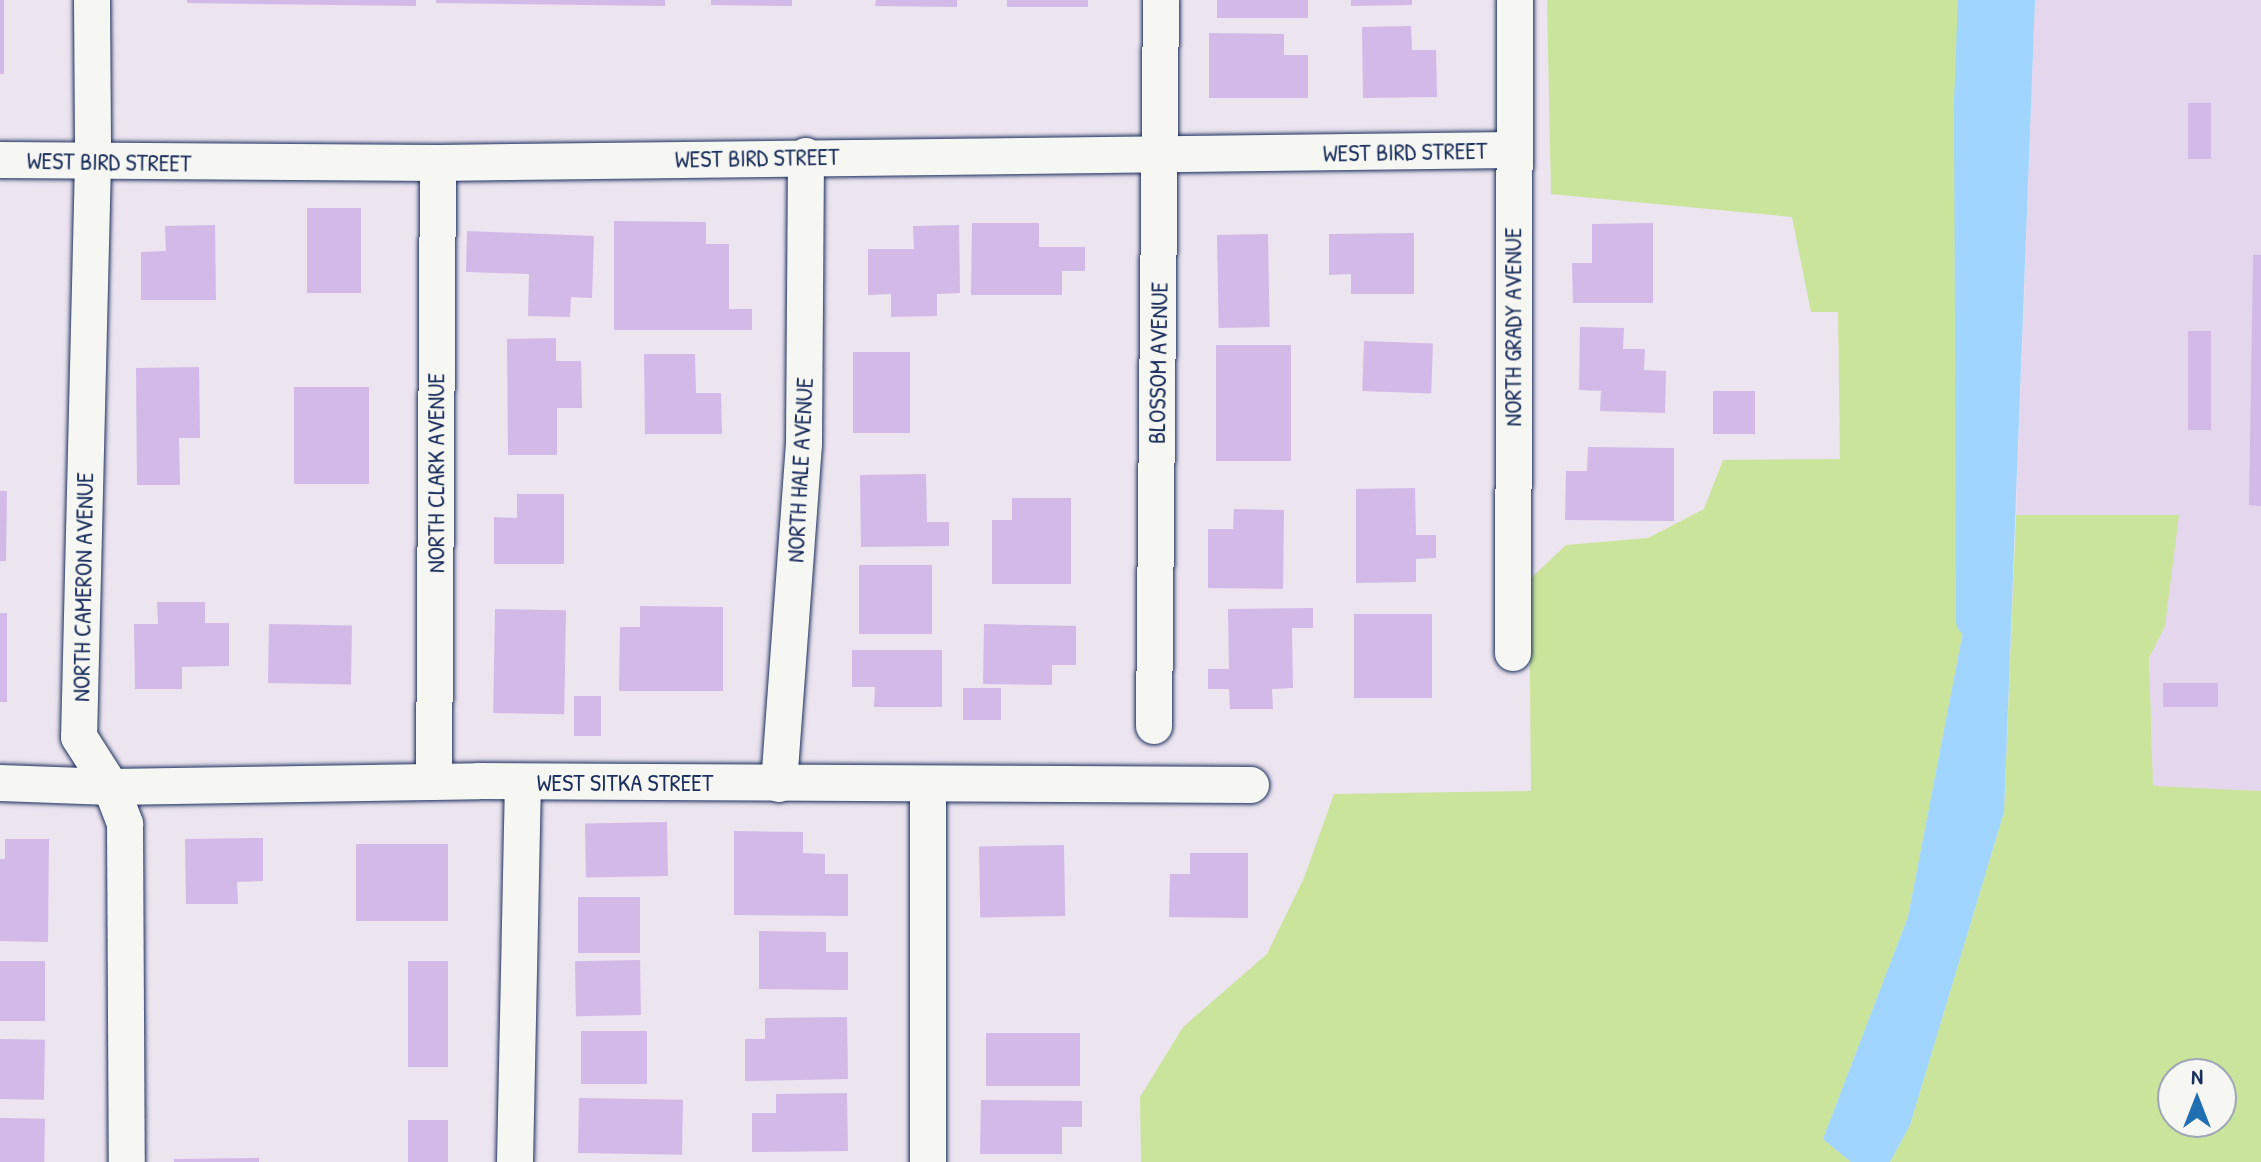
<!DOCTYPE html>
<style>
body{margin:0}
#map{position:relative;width:2261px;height:1162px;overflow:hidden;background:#ece4ef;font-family:"Patrick Hand",sans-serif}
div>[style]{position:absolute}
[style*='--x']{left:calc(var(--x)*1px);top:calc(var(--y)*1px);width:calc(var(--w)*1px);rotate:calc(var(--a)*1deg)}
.built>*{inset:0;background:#e4d7ed}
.green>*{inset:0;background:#cae49b}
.water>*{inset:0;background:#9fd5fe}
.canal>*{height:32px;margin:-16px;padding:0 16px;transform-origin:16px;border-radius:16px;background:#9fd5fe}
.building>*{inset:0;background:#d3b9e8;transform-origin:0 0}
.roads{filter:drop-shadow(0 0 2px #1b2f5e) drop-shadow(0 0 2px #1b2f5e)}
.street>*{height:36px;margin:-18px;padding:0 18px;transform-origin:18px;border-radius:18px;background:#f6f6f2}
span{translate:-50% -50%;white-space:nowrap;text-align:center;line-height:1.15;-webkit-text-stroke:8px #f6f6f2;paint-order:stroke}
.street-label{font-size:24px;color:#1b2f5e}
.north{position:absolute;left:2157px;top:1058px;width:80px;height:80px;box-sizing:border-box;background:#f6f6f2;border:2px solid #9ea6b7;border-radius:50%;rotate:0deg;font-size:22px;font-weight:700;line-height:32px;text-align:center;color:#1b2f5e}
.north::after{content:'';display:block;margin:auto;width:28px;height:36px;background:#1f6fb2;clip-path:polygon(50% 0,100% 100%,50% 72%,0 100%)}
</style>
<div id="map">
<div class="built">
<div style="clip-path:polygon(2035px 0,2261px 0,2261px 791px,2153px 787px,2149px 658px,2165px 626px,2090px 516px,2016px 515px)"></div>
</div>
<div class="green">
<div style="clip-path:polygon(1547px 0,1976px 0,1975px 570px,1908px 917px,1823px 1139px,1851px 1162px,1141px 1162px,1140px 1097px,1183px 1027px,1267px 954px,1304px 878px,1334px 794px,1531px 791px,1529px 580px,1566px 545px,1648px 538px,1704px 509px,1723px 460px,1840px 459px,1838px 312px,1811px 312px,1792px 217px,1551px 194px)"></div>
<div style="clip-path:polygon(evenodd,2016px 515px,2179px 515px,2165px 626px,2149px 658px,2153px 786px,2261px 791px,2261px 1162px,1890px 1162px,1910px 1125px,2004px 812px,2016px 515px,2173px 1074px,2221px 1074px,2221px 1122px,2173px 1122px,2173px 1074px)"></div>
</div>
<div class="water">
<div style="clip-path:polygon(1976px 0,2035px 0,2004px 812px,1910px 1125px,1890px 1162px,1851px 1162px,1823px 1139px,1908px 917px,1975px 570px)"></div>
</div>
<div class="canal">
<div style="--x:1972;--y:621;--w:519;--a:-90.22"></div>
<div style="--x:1970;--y:102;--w:102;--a:-87.8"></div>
</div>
<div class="building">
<div style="left:0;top:0;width:4px;height:74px"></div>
<div style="clip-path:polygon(187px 0,416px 0,416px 6px,187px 3px)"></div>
<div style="clip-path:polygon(436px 0,665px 0,665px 6px,436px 3px)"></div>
<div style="clip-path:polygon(711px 0,792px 0,792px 6px,711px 5px)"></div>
<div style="clip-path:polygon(876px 0,957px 0,957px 7px,875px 6px)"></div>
<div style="left:1007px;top:0;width:81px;height:7px"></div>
<div style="left:1217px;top:0;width:91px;height:18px"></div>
<div style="clip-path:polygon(1351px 0,1412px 0,1412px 5px,1351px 6px)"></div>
<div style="clip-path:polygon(1411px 26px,1412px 50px,1436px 50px,1437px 97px,1363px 98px,1362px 27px)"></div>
<div style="clip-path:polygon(1209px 33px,1284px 34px,1284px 55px,1308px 55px,1308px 98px,1209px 98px)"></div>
<div style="left:2188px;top:103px;width:23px;height:56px"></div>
<div style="left:307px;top:208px;width:54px;height:85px"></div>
<div style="clip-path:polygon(614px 221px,706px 222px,706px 244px,729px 244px,729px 309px,752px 309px,752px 330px,614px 330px)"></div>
<div style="clip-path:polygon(972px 223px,1039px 223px,1039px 247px,1085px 247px,1085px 271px,1062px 271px,1062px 295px,971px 295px)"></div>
<div style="clip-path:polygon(1653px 223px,1653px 303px,1573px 303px,1572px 263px,1592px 263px,1592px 224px)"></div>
<div style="clip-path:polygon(215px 225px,216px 300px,141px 300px,141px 252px,166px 251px,165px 226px)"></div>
<div style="clip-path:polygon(959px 225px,960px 293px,937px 294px,937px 316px,891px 317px,891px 294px,868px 295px,868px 249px,914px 249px,913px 226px)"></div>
<div style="clip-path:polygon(467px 231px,594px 236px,592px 298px,571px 297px,570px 317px,528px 316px,529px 274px,466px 272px)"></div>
<div style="clip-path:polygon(1414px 233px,1414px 294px,1351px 294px,1351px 274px,1329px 275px,1329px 234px)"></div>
<div style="left:1268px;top:234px;width:93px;height:51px;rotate:89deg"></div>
<div style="clip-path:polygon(2253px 255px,2261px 255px,2261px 506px,2249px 505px)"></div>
<div style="clip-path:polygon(1580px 327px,1624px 328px,1623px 349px,1645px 349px,1644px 370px,1666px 371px,1665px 413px,1600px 411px,1601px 391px,1579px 390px)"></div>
<div style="left:2188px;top:331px;width:23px;height:99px"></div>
<div style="clip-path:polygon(556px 338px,556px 361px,581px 361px,582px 408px,557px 408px,557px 455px,508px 455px,507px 339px)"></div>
<div style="left:1364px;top:341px;width:69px;height:50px;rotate:2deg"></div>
<div style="left:1291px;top:345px;width:116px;height:75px;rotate:90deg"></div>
<div style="left:910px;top:352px;width:81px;height:57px;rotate:90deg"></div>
<div style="clip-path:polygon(644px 354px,695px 354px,696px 393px,721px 393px,722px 434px,645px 434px)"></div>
<div style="clip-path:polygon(199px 367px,200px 438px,179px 438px,180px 485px,137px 485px,136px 368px)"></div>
<div style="left:369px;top:387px;width:97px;height:75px;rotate:90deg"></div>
<div style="left:1755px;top:391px;width:43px;height:42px;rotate:90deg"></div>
<div style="clip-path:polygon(1588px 447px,1674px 448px,1674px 521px,1565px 520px,1566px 471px,1587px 471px)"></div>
<div style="clip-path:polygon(926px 474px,927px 522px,949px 522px,949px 546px,861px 547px,860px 475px)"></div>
<div style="clip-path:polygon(1415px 488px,1416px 535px,1436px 535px,1436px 558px,1416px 559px,1416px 582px,1356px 583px,1356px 489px)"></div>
<div style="clip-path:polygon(0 491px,7px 491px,6px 561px,0 561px)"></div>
<div style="clip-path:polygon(517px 494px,564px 494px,564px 564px,494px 564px,494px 517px,517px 518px)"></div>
<div style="clip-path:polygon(1012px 498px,1071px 498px,1071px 584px,992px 584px,992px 520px,1012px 520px)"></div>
<div style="clip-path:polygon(1234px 509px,1284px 510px,1283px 589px,1208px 588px,1208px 529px,1233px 529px)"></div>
<div style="left:859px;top:565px;width:73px;height:69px"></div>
<div style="clip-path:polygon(157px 602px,205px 602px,205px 623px,229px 623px,229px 666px,182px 667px,182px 689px,135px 689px,134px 624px,158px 624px)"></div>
<div style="clip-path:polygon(640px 606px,723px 607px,723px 691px,619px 691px,620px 627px,640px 627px)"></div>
<div style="clip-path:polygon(1313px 608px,1313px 628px,1292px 628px,1293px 688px,1272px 689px,1273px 709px,1230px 709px,1229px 689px,1208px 689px,1208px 669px,1229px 669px,1228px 609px)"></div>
<div style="left:495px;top:609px;width:71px;height:104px;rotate:1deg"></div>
<div style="left:0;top:613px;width:7px;height:89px"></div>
<div style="left:1354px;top:614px;width:78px;height:84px"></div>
<div style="left:269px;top:624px;width:83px;height:59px;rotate:1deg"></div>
<div style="clip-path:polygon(984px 624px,1076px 626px,1076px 665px,1052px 665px,1052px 685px,983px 684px)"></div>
<div style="clip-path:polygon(852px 650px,942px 650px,942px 707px,874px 707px,875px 687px,852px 687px)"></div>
<div style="left:2163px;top:683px;width:55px;height:24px"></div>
<div style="left:963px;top:688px;width:38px;height:32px"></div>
<div style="left:574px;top:696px;width:27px;height:40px"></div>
<div style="left:667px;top:822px;width:54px;height:82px;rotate:89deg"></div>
<div style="clip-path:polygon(734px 831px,803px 832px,803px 853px,825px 854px,825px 874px,848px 874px,848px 916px,734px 915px)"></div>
<div style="clip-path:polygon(263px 838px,263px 881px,237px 882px,238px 904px,186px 904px,185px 839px)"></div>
<div style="clip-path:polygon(5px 839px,49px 839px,48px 942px,0 941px,0 859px,5px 859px)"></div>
<div style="left:356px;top:844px;width:92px;height:77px"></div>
<div style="left:1064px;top:845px;width:71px;height:85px;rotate:89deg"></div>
<div style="clip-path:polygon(1190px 853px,1248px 853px,1248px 918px,1169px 917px,1170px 874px,1190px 874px)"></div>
<div style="left:578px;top:897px;width:62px;height:56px"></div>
<div style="clip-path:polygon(759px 931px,826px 932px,826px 952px,848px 952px,848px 990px,759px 989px)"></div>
<div style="left:640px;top:960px;width:55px;height:65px;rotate:89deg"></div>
<div style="left:0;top:961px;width:45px;height:60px"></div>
<div style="left:448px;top:961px;width:106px;height:40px;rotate:90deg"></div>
<div style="clip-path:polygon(847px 1017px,848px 1079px,745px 1081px,745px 1039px,765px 1039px,765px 1018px)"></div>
<div style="left:581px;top:1031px;width:66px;height:53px"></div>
<div style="left:986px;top:1033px;width:94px;height:53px"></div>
<div style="left:0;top:1039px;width:45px;height:60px;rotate:1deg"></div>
<div style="clip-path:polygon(847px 1093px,848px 1151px,752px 1152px,752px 1113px,776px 1113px,776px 1094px)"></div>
<div style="left:579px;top:1098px;width:104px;height:55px;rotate:1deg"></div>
<div style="clip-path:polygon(981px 1100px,1082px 1101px,1082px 1127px,1062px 1127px,1062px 1154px,980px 1154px)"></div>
<div style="left:0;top:1118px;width:45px;height:44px;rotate:1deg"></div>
<div style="left:408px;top:1120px;width:40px;height:42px"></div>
<div style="clip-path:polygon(259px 1158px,259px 1162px,174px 1162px,174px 1159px)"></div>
</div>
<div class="roads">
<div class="street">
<div style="--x:92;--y:0;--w:162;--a:89.6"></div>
<div style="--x:93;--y:162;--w:575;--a:91.39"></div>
<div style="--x:79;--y:737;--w:59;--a:57.4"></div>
<div style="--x:111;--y:787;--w:40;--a:69"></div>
<div style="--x:125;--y:824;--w:338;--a:89.7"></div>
<div style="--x:0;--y:160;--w:438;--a:0.4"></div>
<div style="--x:438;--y:163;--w:1076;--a:-0.69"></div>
<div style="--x:1513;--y:653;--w:653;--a:-89.82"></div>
<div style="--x:1154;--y:726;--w:726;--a:-89.45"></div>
<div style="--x:434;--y:782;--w:619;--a:-89.63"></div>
<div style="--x:0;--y:783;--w:111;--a:2.1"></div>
<div style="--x:111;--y:787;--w:368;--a:-0.9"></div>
<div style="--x:479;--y:781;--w:772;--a:0.3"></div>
<div style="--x:779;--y:784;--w:341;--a:-85.8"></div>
<div style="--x:804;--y:444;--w:288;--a:-89.6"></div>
<div style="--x:515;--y:1162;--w:380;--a:-88.8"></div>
<div style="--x:928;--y:1162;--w:377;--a:-90"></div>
</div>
</div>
<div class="street-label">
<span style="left:1405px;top:152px;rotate:-1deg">WEST BIRD STREET</span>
<span style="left:757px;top:158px;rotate:-1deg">WEST BIRD STREET</span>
<span style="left:109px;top:162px;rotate:1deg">WEST BIRD STREET</span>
<span style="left:1513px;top:327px;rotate:-90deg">NORTH GRADY AVENUE</span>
<span style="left:1158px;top:363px;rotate:-89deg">BLOSSOM AVENUE</span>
<span style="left:800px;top:470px;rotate:-87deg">NORTH HALE AVENUE</span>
<span style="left:436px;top:473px;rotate:-90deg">NORTH CLARK AVENUE</span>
<span style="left:83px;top:587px;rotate:-89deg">NORTH CAMERON AVENUE</span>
<span style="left:625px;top:783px">WEST SITKA STREET</span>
</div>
<div class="north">N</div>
</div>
